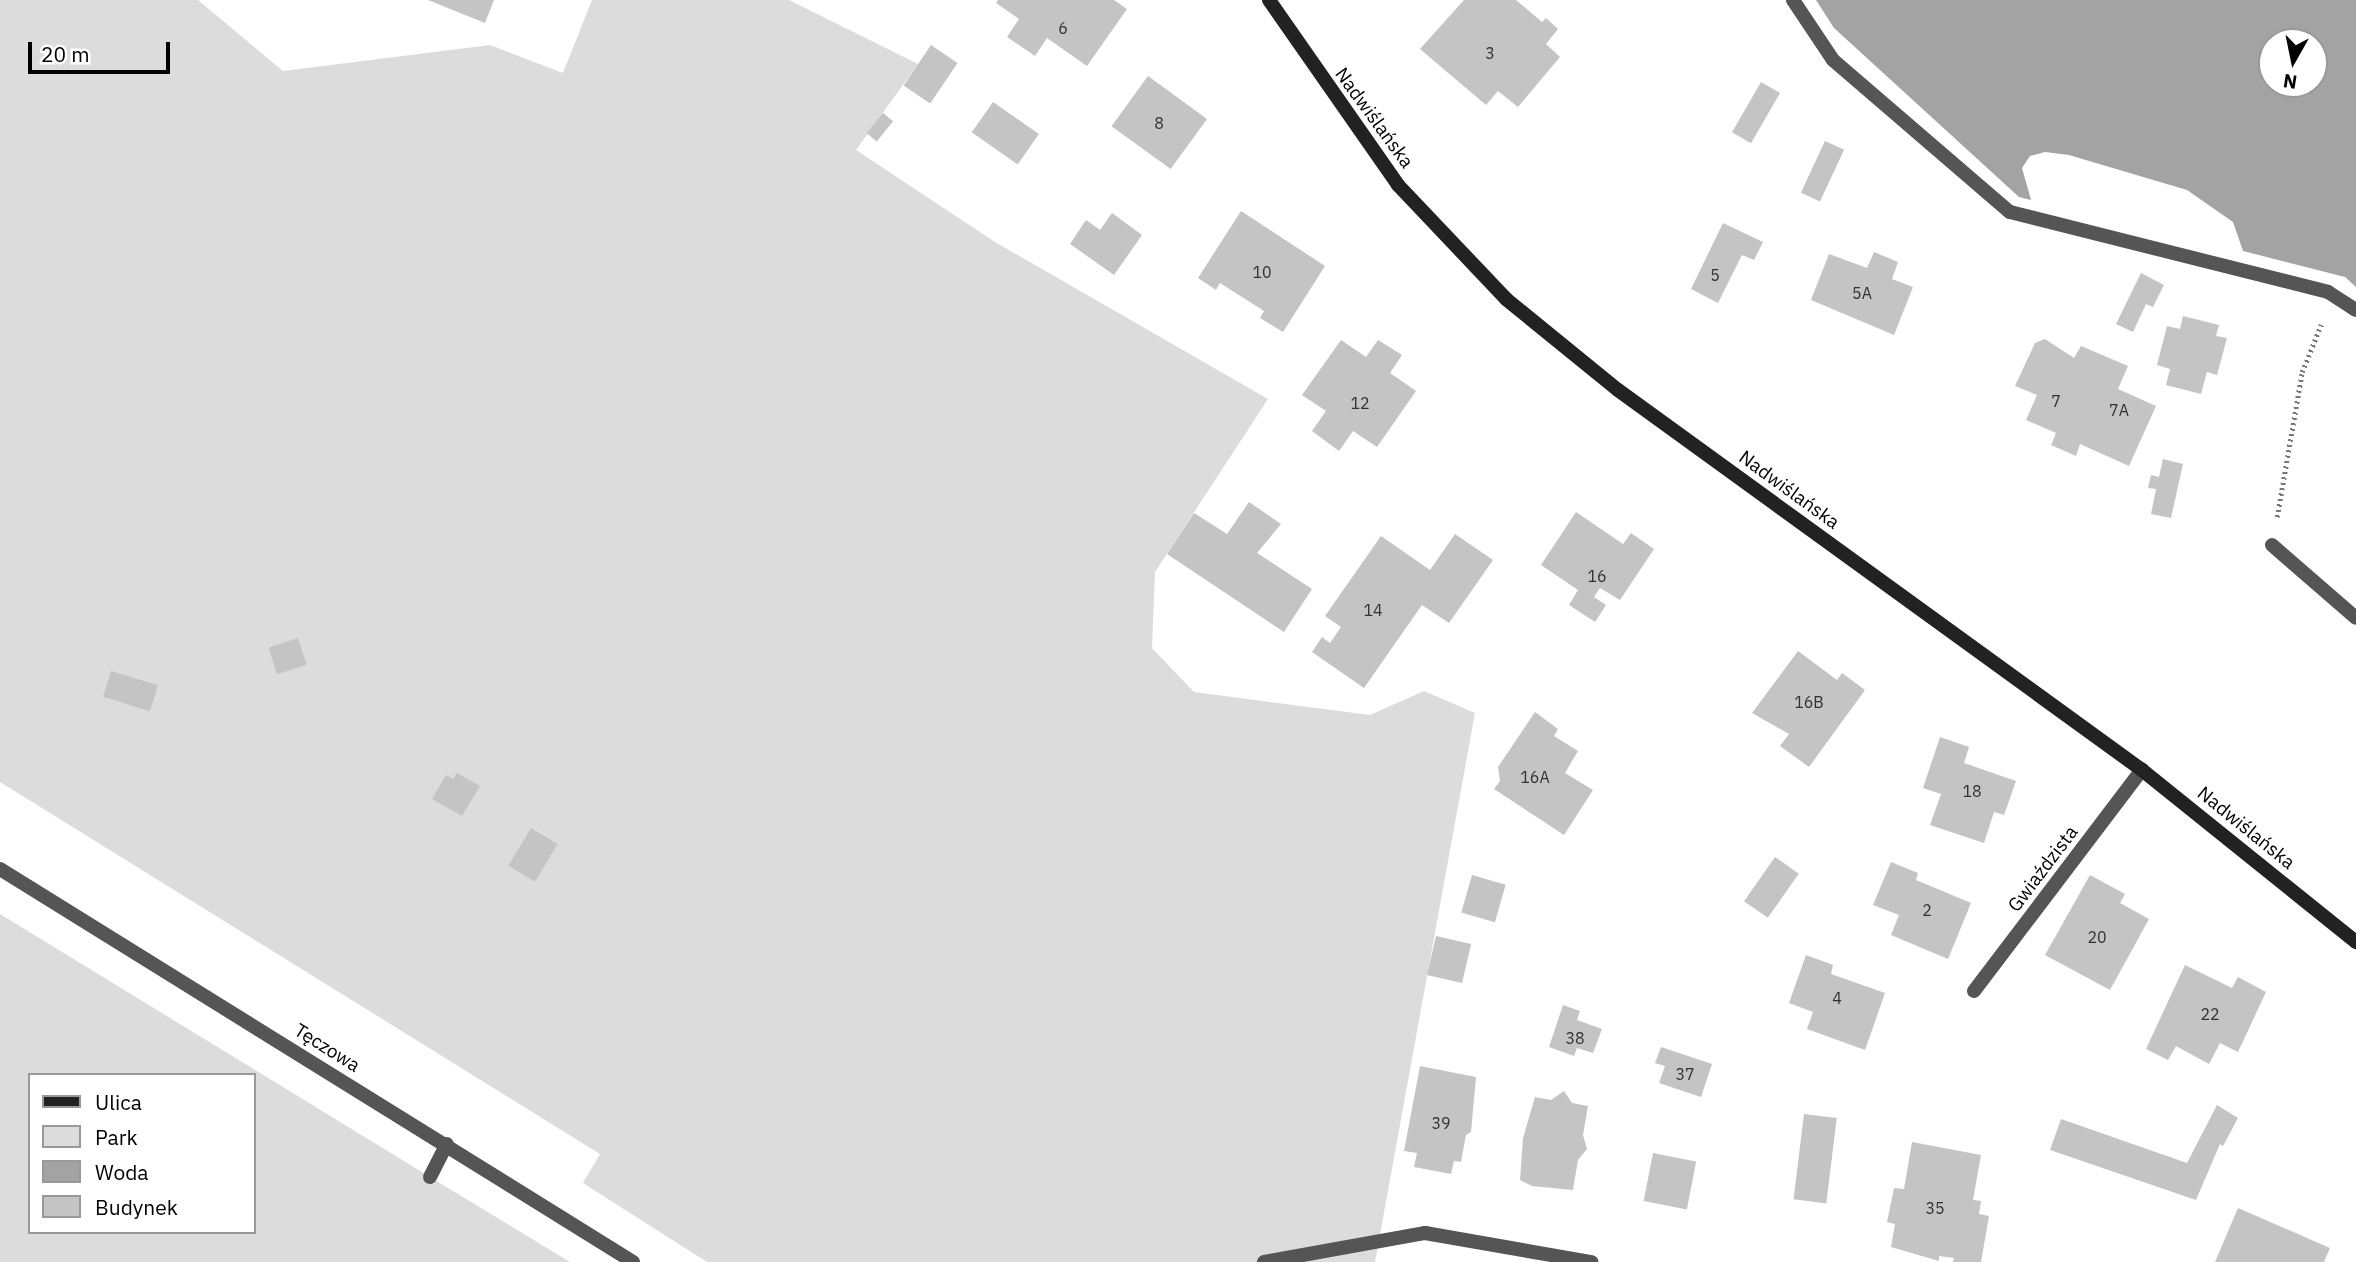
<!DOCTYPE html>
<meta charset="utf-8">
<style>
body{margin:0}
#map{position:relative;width:2356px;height:1262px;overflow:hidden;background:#fff;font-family:"IBM Plex Sans",sans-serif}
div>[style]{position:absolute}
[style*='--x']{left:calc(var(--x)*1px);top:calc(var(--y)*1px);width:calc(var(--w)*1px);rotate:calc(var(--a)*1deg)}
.green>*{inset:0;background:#dcdcdc}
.water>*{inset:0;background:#a3a3a3}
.building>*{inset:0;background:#c4c4c4;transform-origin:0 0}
.path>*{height:4.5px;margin-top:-2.25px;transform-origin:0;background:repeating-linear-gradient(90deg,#777 0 2px,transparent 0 5.5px)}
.lane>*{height:14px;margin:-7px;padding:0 7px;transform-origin:7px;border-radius:7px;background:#555}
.street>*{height:14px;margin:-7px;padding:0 7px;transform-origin:7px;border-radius:7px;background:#555}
.secondary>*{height:14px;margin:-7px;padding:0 7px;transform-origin:7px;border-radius:7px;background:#222}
span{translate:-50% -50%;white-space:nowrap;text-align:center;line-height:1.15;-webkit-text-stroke:5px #fff;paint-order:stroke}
.number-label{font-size:16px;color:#313131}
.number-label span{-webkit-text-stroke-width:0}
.street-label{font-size:19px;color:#000}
.legend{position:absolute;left:28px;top:1073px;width:228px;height:161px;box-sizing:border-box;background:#fff;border:2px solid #999;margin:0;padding:9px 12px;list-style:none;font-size:21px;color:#000}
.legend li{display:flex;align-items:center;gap:14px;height:35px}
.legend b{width:35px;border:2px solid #999}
.north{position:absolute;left:2258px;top:28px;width:70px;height:70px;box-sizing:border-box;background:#fff;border:2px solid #999;border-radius:50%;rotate:189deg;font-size:19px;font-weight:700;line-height:28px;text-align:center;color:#000}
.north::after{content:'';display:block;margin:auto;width:24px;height:32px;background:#000;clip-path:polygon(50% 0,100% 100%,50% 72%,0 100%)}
.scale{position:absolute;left:28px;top:42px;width:142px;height:32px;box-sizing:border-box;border:4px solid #000;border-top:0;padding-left:9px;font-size:21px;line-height:24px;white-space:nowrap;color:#000;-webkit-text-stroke:5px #fff;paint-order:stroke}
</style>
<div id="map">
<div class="green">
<div style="clip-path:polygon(0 0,198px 0,283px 71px,490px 45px,563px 73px,592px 0,789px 0,918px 64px,856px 150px,995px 242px,1268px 399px,1155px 572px,1152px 648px,1194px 692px,1370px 715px,1424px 691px,1475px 713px,1375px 1262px,707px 1262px,583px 1183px,600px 1154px,0 782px)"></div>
<div style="clip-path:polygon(evenodd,0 914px,430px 1177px,570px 1262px,0 1262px,0 914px,30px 1075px,254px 1075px,254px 1232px,30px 1232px,30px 1075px)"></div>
</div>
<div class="water">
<div style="clip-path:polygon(evenodd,1816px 0,2356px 0,2356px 287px,2345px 277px,2243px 251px,2233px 222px,2187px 190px,2069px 155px,2045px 152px,2030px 156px,2022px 168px,2031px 200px,2019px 197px,1834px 28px,1816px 0,2272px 42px,2314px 42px,2314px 84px,2272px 84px,2272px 42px)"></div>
</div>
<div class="building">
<div style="clip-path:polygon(428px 0,494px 0,485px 23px)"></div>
<div style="clip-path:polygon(998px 0,1114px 0,1127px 9px,1087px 66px,1047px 38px,1035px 56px,1007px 37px,1019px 19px,996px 3px)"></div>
<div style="clip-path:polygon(1464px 0,1516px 0,1542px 22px,1546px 18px,1558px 29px,1546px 44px,1560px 57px,1518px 107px,1498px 91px,1486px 105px,1420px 49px)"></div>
<div style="left:931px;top:45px;width:32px;height:49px;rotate:34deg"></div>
<div style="left:1148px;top:76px;width:73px;height:62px;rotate:36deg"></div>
<div style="left:1761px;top:82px;width:22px;height:58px;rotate:30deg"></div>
<div style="left:993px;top:102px;width:56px;height:37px;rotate:35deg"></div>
<div style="left:883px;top:113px;width:13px;height:26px;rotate:39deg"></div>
<div style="left:1825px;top:141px;width:21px;height:57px;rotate:25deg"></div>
<div style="clip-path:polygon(1241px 211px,1325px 266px,1283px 332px,1260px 318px,1264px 311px,1220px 283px,1216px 290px,1198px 278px)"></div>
<div style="clip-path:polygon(1112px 213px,1142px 235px,1114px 275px,1070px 244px,1086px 220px,1100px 230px)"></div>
<div style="clip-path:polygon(1723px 223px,1763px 242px,1754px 260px,1742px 255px,1718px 303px,1691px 289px)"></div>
<div style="clip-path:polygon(1874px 252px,1898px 262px,1892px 279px,1913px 287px,1894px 335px,1811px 300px,1829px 254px,1867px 268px)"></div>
<div style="clip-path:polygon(2141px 273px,2164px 285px,2153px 307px,2146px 304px,2133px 332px,2116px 324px)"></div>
<div style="clip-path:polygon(2183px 316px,2219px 325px,2216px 336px,2227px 338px,2217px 375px,2207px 372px,2201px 394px,2166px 385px,2170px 369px,2157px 365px,2167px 326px,2180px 329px)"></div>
<div style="clip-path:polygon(2045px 339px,2074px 358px,2081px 346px,2128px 366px,2118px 389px,2156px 406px,2129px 466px,2080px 444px,2076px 456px,2051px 445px,2056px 433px,2026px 420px,2037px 395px,2015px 386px,2035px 343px)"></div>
<div style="clip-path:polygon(1341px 340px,1366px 357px,1378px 340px,1402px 355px,1390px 373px,1416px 391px,1377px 447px,1353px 431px,1339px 451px,1312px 431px,1326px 411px,1302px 395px)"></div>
<div style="clip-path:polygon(2163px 459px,2183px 464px,2171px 518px,2151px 514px,2156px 489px,2148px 488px,2151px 475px,2159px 477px)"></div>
<div style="clip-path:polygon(1249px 502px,1281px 524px,1257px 553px,1312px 589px,1284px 632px,1167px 554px,1194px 513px,1227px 534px)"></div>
<div style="clip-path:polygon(1576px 512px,1623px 544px,1631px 533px,1654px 549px,1620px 600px,1600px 588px,1594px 597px,1606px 605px,1595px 622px,1569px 605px,1578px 590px,1541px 565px)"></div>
<div style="clip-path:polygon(1455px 534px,1493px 560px,1449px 623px,1422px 605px,1364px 688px,1312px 652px,1322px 637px,1330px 643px,1341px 627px,1325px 616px,1381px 536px,1430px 570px)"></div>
<div style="left:298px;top:638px;width:28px;height:31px;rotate:72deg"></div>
<div style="clip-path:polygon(1798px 651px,1837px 680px,1842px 673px,1865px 690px,1809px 767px,1780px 746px,1789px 734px,1752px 713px)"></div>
<div style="left:111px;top:671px;width:49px;height:27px;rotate:17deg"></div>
<div style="clip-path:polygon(1535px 712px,1558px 729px,1554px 736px,1578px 751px,1565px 773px,1593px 790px,1564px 835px,1494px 789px,1500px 781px,1498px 767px)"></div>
<div style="clip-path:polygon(1940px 737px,1969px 747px,1964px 763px,2016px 781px,2004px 815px,1994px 812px,1984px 843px,1930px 825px,1941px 794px,1923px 788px)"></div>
<div style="clip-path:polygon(457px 773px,480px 786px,462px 816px,432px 799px,446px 775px,453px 779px)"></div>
<div style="left:531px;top:828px;width:31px;height:44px;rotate:31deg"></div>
<div style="left:1775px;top:857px;width:29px;height:54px;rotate:35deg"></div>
<div style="clip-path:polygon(1891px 862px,1918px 873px,1916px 880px,1971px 903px,1948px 959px,1891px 935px,1899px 915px,1873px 905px)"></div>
<div style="left:1472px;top:875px;width:35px;height:39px;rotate:16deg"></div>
<div style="clip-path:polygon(2090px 875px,2125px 894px,2120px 903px,2149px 919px,2110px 990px,2045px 955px)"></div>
<div style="left:1436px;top:936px;width:36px;height:40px;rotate:13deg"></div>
<div style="clip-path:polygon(1806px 955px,1833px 965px,1831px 974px,1885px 993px,1865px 1050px,1807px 1029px,1813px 1012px,1789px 1003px)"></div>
<div style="clip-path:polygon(2185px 965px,2232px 988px,2238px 977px,2266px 992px,2238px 1052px,2220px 1043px,2209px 1064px,2176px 1046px,2168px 1060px,2146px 1049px)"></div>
<div style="clip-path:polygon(1563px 1005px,1580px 1011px,1577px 1020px,1602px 1029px,1593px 1053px,1577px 1048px,1574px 1056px,1549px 1047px)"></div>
<div style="clip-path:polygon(1661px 1047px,1712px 1064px,1701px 1097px,1659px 1083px,1665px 1066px,1655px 1063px)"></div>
<div style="clip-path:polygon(1420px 1066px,1476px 1077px,1471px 1132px,1466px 1135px,1461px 1162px,1454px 1161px,1451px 1174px,1414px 1167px,1417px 1153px,1404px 1151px)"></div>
<div style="clip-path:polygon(1564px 1091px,1572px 1103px,1588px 1106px,1583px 1135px,1587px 1149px,1578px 1160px,1573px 1190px,1532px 1186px,1520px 1180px,1523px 1138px,1535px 1097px,1551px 1100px)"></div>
<div style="clip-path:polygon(2217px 1105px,2238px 1118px,2223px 1146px,2220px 1144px,2196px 1200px,2050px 1150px,2061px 1119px,2187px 1163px)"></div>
<div style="left:1804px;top:1114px;width:33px;height:86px;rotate:7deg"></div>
<div style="clip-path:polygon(1912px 1142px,1981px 1155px,1973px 1200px,1981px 1201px,1979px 1214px,1989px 1216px,1981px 1262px,1953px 1262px,1954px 1258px,1939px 1256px,1939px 1261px,1891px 1247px,1895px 1224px,1887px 1222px,1894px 1188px,1904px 1189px)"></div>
<div style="left:1653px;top:1153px;width:44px;height:49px;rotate:11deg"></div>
<div style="clip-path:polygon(2238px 1208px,2330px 1248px,2324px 1262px,2215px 1262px)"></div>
</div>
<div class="path">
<div style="--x:2277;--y:517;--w:147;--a:-80.2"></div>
<div style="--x:2302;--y:372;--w:51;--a:-68"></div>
</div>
<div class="lane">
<div style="--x:2272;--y:545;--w:111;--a:41"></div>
<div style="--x:430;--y:1177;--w:37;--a:-63"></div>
<div style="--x:1264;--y:1262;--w:164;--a:-10.2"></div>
<div style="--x:1425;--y:1233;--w:169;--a:9.9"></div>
</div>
<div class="street">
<div style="--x:1793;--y:0;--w:72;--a:56.3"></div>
<div style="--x:1833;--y:60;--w:233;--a:40.7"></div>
<div style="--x:2010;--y:212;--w:328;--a:14.1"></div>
<div style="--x:2328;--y:292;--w:33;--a:33"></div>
<div style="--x:0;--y:869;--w:745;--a:31.83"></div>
<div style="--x:1974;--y:991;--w:278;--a:-52.8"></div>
</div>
<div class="secondary">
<div style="--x:1269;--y:0;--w:226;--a:55.1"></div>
<div style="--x:1398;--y:185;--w:157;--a:46.5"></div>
<div style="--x:1506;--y:299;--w:144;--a:39.1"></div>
<div style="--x:1618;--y:390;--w:647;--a:35.95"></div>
<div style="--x:2142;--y:770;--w:275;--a:38.8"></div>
</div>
<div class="number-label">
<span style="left:1063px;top:28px">6</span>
<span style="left:1490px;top:53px">3</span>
<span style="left:1159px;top:123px">8</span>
<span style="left:1262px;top:272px">10</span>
<span style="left:1715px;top:275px">5</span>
<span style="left:1862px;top:293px">5A</span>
<span style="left:2056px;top:401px">7</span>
<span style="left:1360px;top:403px">12</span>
<span style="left:2119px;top:410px">7A</span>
<span style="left:1597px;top:576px">16</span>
<span style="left:1373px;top:610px">14</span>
<span style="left:1809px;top:702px">16B</span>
<span style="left:1535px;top:777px">16A</span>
<span style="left:1972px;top:791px">18</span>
<span style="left:1927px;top:910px">2</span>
<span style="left:2097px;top:937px">20</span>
<span style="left:1837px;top:998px">4</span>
<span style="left:2210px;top:1014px">22</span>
<span style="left:1575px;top:1038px">38</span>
<span style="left:1685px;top:1074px">37</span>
<span style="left:1441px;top:1123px">39</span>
<span style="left:1935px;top:1208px">35</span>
</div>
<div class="street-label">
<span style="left:1374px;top:118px;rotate:54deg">Nadwiślańska</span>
<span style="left:1789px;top:490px;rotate:36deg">Nadwiślańska</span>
<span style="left:2246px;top:828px;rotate:39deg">Nadwiślańska</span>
<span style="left:2043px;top:869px;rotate:-53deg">Gwiaździsta</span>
<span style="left:327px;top:1048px;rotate:32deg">Tęczowa</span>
</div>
<ul class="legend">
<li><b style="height:9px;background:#222"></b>Ulica</li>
<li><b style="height:19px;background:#dcdcdc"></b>Park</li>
<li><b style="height:19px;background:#a3a3a3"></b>Woda</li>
<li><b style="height:19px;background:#c4c4c4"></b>Budynek</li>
</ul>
<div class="north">N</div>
<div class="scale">20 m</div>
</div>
